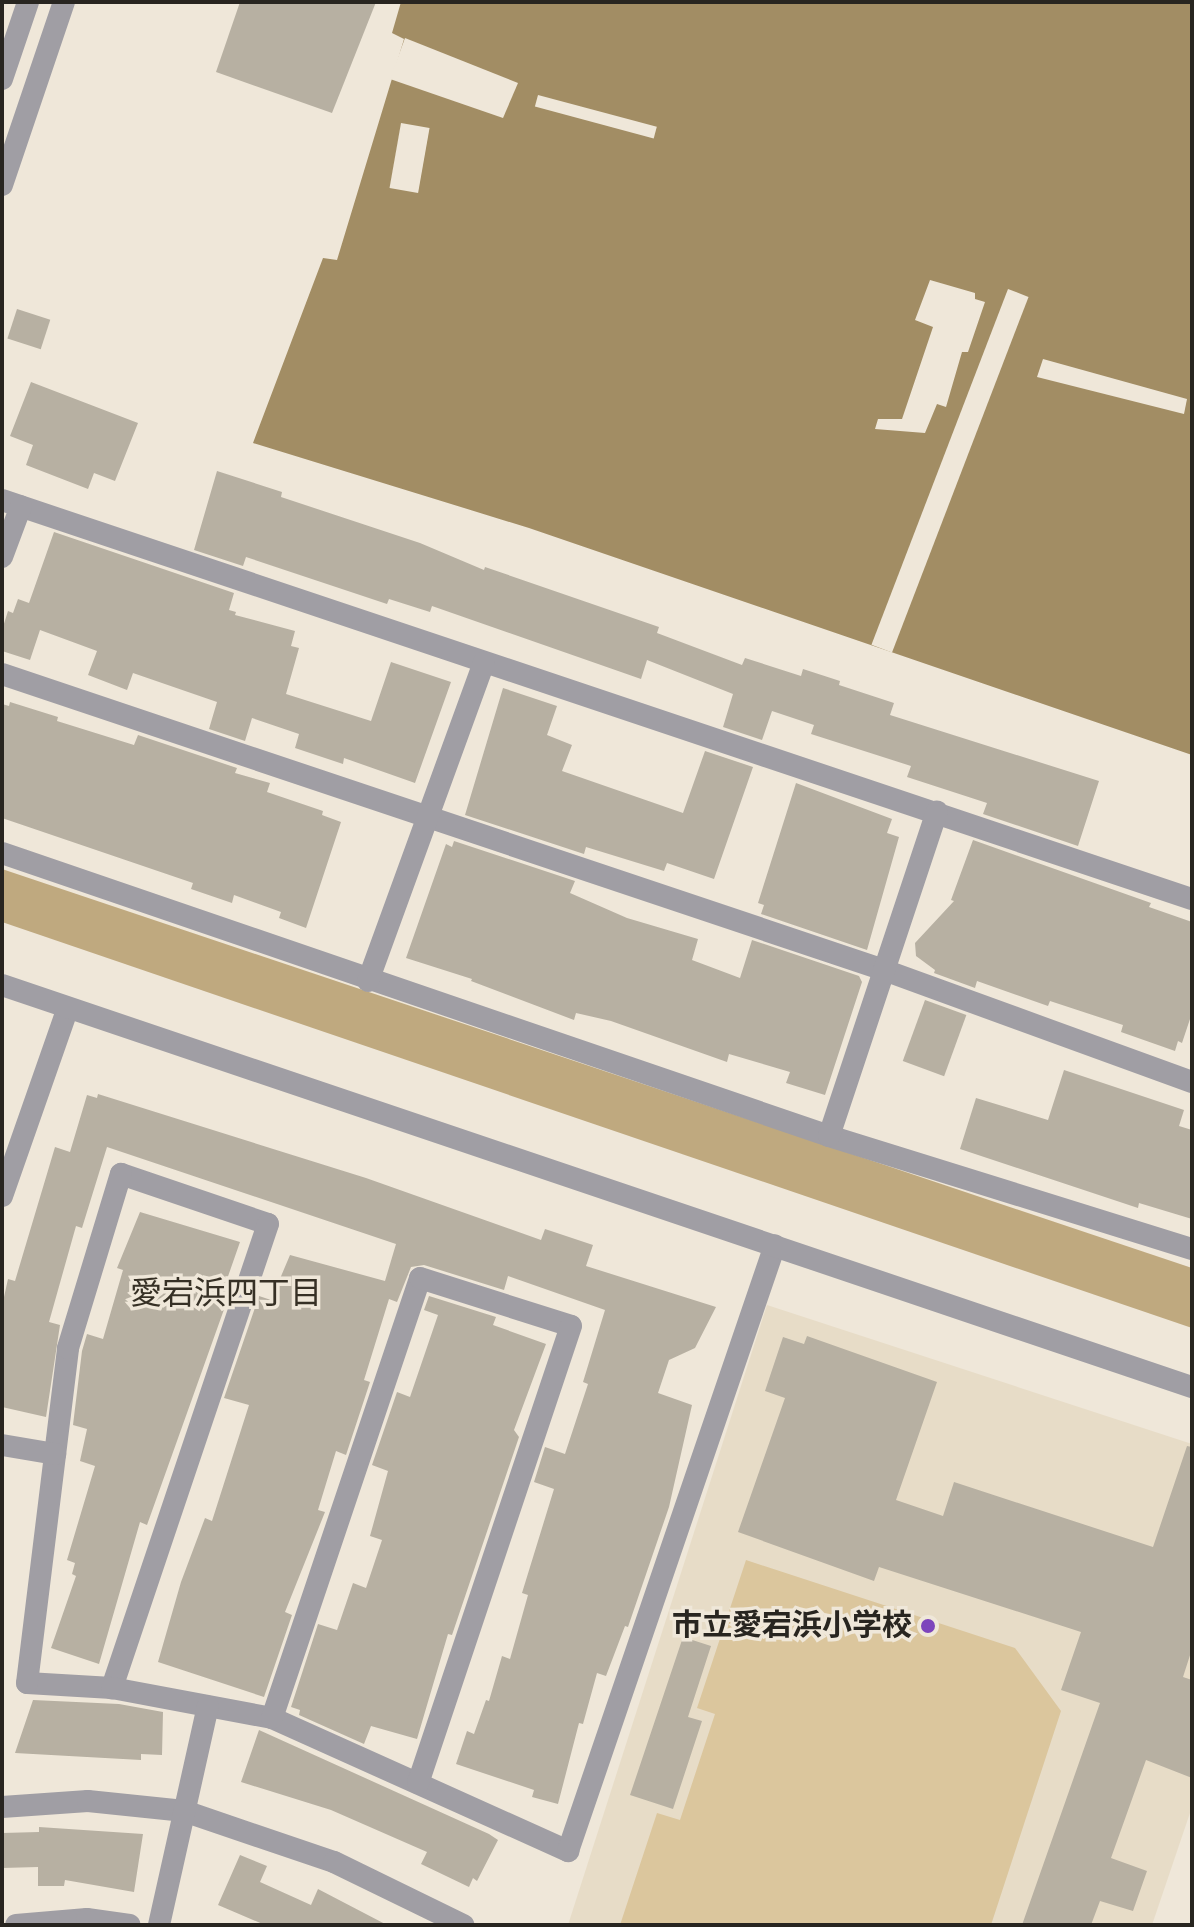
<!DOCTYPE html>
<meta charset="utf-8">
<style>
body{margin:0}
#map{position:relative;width:1194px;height:1927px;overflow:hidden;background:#efe7d9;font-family:Signika,"Noto Sans JP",sans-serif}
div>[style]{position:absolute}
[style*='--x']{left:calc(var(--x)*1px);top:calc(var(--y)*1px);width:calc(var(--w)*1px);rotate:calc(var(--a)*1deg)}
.built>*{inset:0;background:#e7dcc7}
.green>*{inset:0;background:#dbc69d}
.forest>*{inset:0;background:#bfa97f}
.water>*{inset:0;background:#a28d64}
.pier>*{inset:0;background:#efe7d9;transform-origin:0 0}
.building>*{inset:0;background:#b7b0a2;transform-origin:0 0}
.minor>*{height:22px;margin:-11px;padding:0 11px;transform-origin:11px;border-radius:11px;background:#a09ea4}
.tertiary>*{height:22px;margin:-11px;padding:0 11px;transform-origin:11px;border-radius:11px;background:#a09ea4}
.dots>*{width:22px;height:22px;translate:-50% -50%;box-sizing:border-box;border:4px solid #efe7d9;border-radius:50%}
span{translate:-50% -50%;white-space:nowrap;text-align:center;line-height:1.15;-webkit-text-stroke:7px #efe7d9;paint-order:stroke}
.poi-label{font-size:30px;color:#282520;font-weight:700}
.right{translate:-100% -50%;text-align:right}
.neighbourhood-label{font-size:32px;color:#363025}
.frame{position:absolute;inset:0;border:4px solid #282520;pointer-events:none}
</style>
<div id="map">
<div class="built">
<div style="clip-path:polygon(767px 1305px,1192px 1444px,1192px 1807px,1152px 1925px,568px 1925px)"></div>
</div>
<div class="green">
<div style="clip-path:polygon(746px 1560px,1015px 1648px,1061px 1711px,991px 1925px,620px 1925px,657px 1813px,680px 1820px,715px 1714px,697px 1708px)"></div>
</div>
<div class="forest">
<div style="clip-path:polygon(2px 869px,1192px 1268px,1192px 1328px,2px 922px)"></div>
</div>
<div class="water">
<div style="clip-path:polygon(401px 2px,1192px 2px,1192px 755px,529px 528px,253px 443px,323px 258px,337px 260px,404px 39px,392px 33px)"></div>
</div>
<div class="pier">
<div style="clip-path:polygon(405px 38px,518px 83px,503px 118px,390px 79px)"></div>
<div style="left:538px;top:95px;width:123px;height:12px;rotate:15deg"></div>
<div style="left:401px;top:123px;width:29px;height:66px;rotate:10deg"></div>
<div style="clip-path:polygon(930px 280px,975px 293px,975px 299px,985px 302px,968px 352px,962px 352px,946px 407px,937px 404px,925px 433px,875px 429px,878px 419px,902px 419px,933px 327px,915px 320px)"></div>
<div style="left:1008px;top:289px;width:22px;height:381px;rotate:21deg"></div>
<div style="clip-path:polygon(1043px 359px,1187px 399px,1184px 414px,1037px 377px)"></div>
</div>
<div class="building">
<div style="clip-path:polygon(240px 2px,376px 2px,332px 113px,216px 72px)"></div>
<div style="left:17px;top:309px;width:35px;height:31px;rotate:18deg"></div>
<div style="clip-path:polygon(31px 382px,138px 423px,115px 481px,94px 473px,88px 489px,26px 465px,33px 445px,10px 436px)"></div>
<div style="clip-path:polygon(217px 471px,282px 492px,281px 497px,420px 543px,484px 570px,485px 567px,659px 627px,657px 633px,742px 665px,745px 658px,801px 676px,803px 669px,840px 681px,839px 685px,894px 703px,890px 715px,1099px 781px,1078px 846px,983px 814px,987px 803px,907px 777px,911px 766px,811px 734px,814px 725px,772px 711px,762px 740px,723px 727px,733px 694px,647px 660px,641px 679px,432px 606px,430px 612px,389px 599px,387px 604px,246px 557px,243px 566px,194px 550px)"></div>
<div style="clip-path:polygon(54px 532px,234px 593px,229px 610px,236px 612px,235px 615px,295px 631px,291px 646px,299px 648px,286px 694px,371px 721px,391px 662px,451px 682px,415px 783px,344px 758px,343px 764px,295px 748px,299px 734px,252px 718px,245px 741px,209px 729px,217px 702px,133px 673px,127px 690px,88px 675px,97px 651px,40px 630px,30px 660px,2px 651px,2px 630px,8px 611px,13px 613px,18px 599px,29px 603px)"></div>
<div style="clip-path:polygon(503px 688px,557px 706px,547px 735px,572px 745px,562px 771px,683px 813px,705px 751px,753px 767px,714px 879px,667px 863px,664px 871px,586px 847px,584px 854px,465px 815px)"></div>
<div style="clip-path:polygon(10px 702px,58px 717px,57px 721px,134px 745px,138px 735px,237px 768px,235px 773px,270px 783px,267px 792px,323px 811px,322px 815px,341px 822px,306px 928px,279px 918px,281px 912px,234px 895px,232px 903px,191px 889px,193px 883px,2px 818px,2px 704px,9px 706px)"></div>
<div style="clip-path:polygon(796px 783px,892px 819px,887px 833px,899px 837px,867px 950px,761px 914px,764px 905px,758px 903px)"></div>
<div style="clip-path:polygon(973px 840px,1151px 903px,1149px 907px,1192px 922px,1192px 1013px,1182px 1043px,1178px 1041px,1175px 1051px,1121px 1032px,1123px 1025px,1050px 1001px,1048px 1006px,977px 981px,975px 988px,934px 973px,935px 970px,916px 956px,915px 943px,954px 901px,951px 900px)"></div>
<div style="clip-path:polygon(454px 841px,575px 881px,570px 893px,627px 918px,698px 939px,692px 960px,740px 978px,752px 940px,859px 976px,862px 982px,825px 1095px,786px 1083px,790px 1072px,729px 1054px,727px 1062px,611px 1021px,576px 1013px,574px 1020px,471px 981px,472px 979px,406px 958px,446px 844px,452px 847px)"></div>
<div style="left:925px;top:1000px;width:44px;height:65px;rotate:20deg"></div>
<div style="clip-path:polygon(1064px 1070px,1184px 1110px,1179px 1126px,1192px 1130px,1192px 1219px,1139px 1203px,1138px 1208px,960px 1149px,976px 1098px,1048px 1120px)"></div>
<div style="clip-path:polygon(98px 1094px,366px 1178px,541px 1240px,545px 1229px,593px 1245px,586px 1266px,716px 1307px,695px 1348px,669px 1360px,658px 1393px,692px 1405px,669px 1507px,628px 1627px,625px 1626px,606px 1676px,597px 1673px,583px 1724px,579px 1723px,558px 1804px,532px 1797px,534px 1790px,456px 1764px,467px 1731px,474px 1734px,486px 1700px,489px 1701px,502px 1656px,510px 1659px,528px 1595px,522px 1593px,554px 1489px,534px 1482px,545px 1447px,565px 1454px,588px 1384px,583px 1382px,605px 1310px,508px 1276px,504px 1290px,424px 1265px,411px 1267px,397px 1302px,389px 1299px,364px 1380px,370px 1382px,346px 1455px,336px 1451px,318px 1510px,325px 1512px,285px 1612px,292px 1615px,264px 1697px,158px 1662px,181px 1582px,205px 1518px,212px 1521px,249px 1405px,224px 1398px,259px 1296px,271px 1300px,290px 1255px,385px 1281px,396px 1244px,107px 1147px,82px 1228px,76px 1226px,49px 1322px,60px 1325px,46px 1417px,2px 1407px,2px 1306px,8px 1279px,15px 1281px,55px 1147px,70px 1152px,87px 1095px,97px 1098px)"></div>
<div style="clip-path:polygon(140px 1212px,240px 1242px,225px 1285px,232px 1287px,147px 1525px,140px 1522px,99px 1664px,51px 1648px,76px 1576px,72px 1574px,75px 1563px,67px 1560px,95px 1466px,80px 1461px,87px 1429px,73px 1425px,82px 1351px,87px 1334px,103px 1339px,123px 1270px,117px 1268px)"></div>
<div style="clip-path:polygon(429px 1296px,496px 1317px,493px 1325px,546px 1344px,514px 1430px,519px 1437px,452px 1635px,448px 1634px,417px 1739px,371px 1726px,364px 1744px,299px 1715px,300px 1710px,291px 1707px,318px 1624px,337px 1630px,353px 1583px,366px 1588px,382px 1540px,370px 1536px,388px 1471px,372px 1465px,397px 1392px,410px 1397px,438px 1315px,424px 1310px)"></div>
<div style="clip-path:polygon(807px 1336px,937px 1382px,896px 1500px,943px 1516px,954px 1482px,1153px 1547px,1187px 1446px,1192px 1447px,1192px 1649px,1183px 1677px,1192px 1680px,1192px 1778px,1146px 1760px,1111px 1858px,1147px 1871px,1133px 1911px,1100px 1901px,1091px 1925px,1022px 1925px,1100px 1703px,1061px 1690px,1081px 1632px,879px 1567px,874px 1581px,738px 1532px,785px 1398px,765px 1391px,783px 1337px,804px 1344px)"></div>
<div style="clip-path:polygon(683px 1637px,711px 1646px,688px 1717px,702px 1721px,673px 1809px,630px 1795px)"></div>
<div style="clip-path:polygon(33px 1700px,119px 1704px,163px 1712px,162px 1755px,141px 1754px,141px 1760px,15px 1753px)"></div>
<div style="clip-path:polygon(259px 1730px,489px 1834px,498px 1840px,477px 1881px,473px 1878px,469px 1887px,421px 1864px,427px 1852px,331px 1810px,241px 1782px)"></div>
<div style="clip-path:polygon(39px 1827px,143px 1834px,134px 1892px,65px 1880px,64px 1886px,38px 1886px,38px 1867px,2px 1868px,2px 1833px,39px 1832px)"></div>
<div style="clip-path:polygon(240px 1855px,267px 1866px,260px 1882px,311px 1905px,318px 1889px,387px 1925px,265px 1925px,218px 1905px)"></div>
</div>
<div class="minor">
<div style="--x:2;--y:500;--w:1255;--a:18.54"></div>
<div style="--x:2;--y:557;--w:54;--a:-69.6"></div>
<div style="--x:2;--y:674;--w:930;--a:18.55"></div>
<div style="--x:884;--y:970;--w:328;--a:20"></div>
<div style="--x:2;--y:853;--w:874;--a:18.89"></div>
<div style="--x:829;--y:1136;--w:380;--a:17.3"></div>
<div style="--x:368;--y:981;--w:339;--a:-70"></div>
<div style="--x:829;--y:1136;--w:342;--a:-71.6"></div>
<div style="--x:121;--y:1174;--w:155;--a:18.8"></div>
<div style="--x:268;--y:1224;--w:490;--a:108.6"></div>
<div style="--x:112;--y:1688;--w:85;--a:-176.6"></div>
<div style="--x:27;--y:1683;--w:337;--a:-83"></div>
<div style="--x:68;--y:1348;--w:182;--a:-73.1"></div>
<div style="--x:2;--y:1196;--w:199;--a:-70.7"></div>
<div style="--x:2;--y:1445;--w:54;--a:9.6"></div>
<div style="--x:112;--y:1688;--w:163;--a:10.6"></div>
<div style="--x:272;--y:1718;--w:325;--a:24.2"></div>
<div style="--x:568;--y:1851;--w:640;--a:-71.14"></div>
<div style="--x:272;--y:1718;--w:464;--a:-71.4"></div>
<div style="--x:420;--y:1278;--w:158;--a:17.6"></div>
<div style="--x:571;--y:1326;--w:482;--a:108.5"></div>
<div style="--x:2;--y:1807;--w:86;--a:-4"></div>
<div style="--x:88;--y:1801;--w:97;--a:5.9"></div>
<div style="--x:184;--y:1811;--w:158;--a:18.8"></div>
<div style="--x:334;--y:1862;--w:144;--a:26"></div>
<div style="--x:16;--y:1925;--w:71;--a:-4.8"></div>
<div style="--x:87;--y:1919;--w:43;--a:7.9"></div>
<div style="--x:159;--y:1925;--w:224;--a:-77.4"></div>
</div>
<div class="tertiary">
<div style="--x:2;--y:79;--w:81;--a:-71.3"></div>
<div style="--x:2;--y:185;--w:193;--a:-71.3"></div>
<div style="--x:2;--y:985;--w:1256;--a:18.67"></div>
</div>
<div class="dots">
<div style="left:928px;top:1626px;background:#7d45bc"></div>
</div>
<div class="poi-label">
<span class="right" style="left:912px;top:1626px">市立愛宕浜小学校</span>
</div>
<div class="neighbourhood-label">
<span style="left:226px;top:1294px">愛宕浜四丁目</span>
</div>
<div class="frame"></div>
</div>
